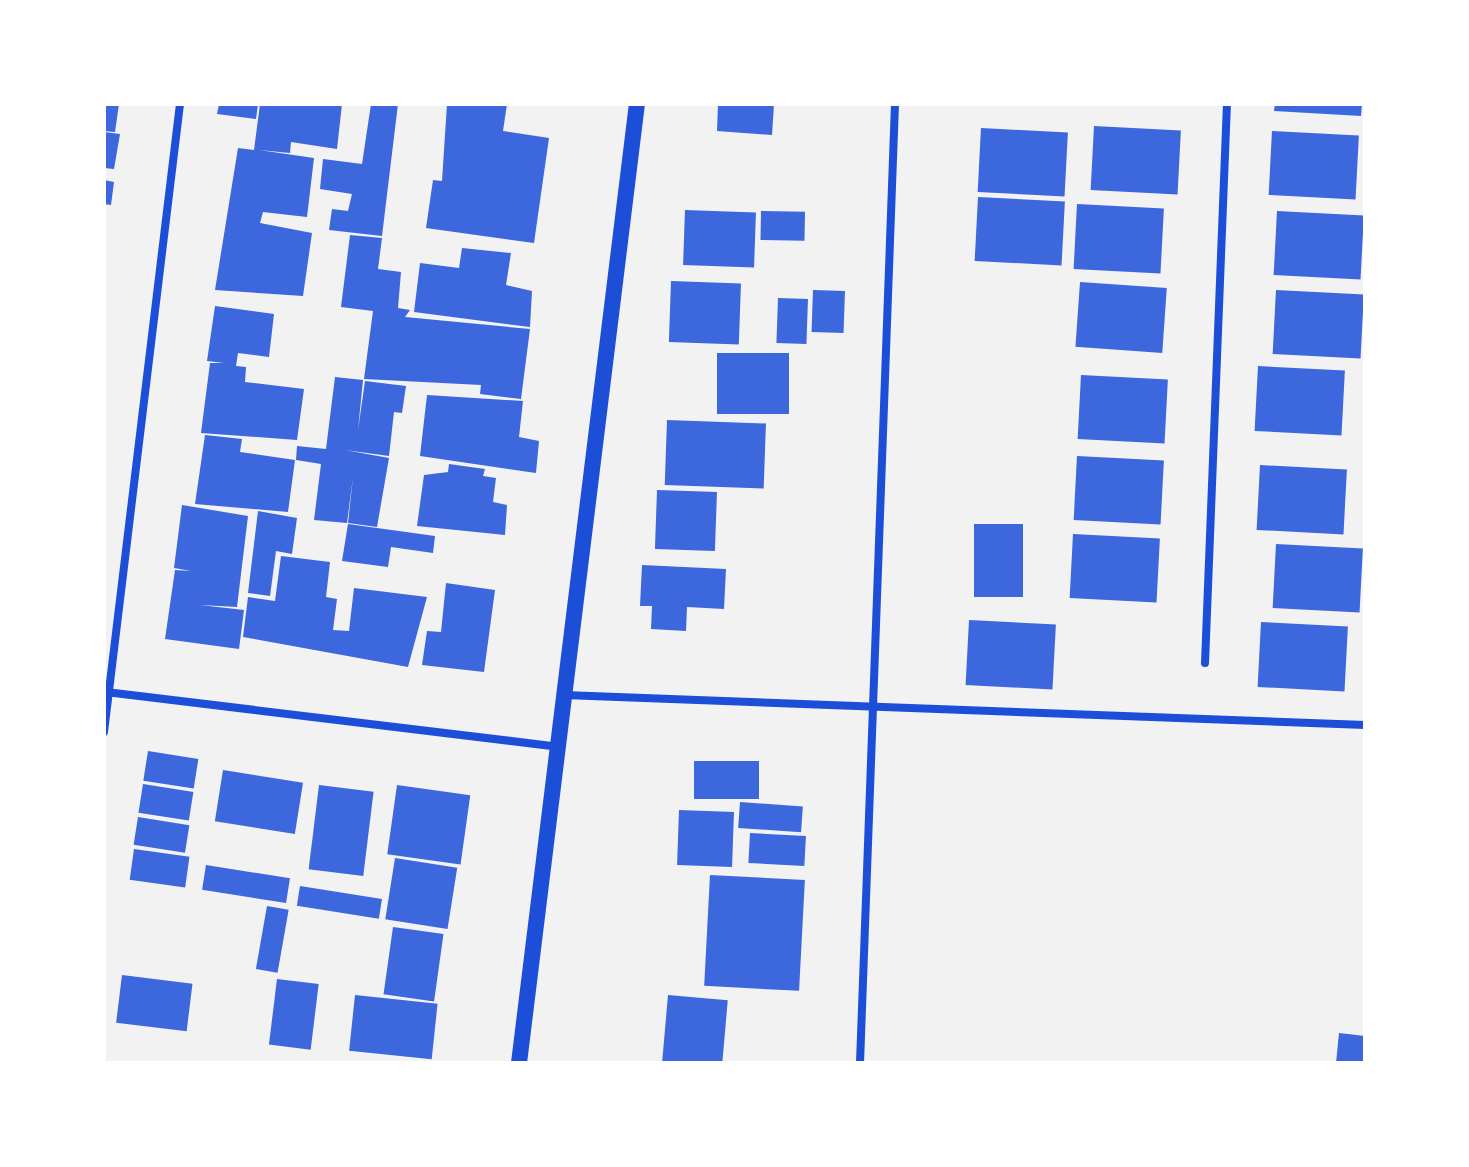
<!DOCTYPE html>
<style>
body{margin:0}
#map{position:relative;width:1469px;height:1167px;overflow:hidden;background:#f2f2f2;font-family:"Exo 2",sans-serif}
div>[style]{position:absolute}
[style*='--x']{left:calc(var(--x)*1px);top:calc(var(--y)*1px);width:calc(var(--w)*1px);rotate:calc(var(--a)*1deg)}
.building>*{inset:0;background:#3d67dc;transform-origin:0 0}
.minor>*{height:8px;margin:-4px;padding:0 4px;transform-origin:4px;border-radius:4px;background:#1d4ed8}
.secondary>*{height:16px;margin:-8px;padding:0 8px;transform-origin:8px;border-radius:8px;background:#1d4ed8}
span{translate:-50% -50%;white-space:nowrap;text-align:center;line-height:1.15;-webkit-text-stroke:6px #fff;paint-order:stroke}
.frame{position:absolute;inset:0;border:106px solid #fff;pointer-events:none}
</style>
<div id="map">
<div class="building">
<div style="clip-path:polygon(104px 104px,119px 104px,115px 132px,104px 131px)"></div>
<div style="clip-path:polygon(219px 104px,258px 104px,256px 119px,217px 114px)"></div>
<div style="clip-path:polygon(260px 104px,342px 104px,337px 149px,291px 142px,290px 153px,259px 150px,314px 158px,307px 217px,263px 212px,260px 223px,312px 233px,303px 296px,215px 290px,238px 148px,254px 150px)"></div>
<div style="clip-path:polygon(371px 104px,398px 104px,382px 236px,329px 230px,332px 209px,348px 211px,352px 194px,320px 189px,323px 159px,362px 164px)"></div>
<div style="clip-path:polygon(447px 104px,507px 104px,503px 131px,549px 138px,534px 243px,426px 228px,433px 180px,442px 181px)"></div>
<div style="clip-path:polygon(718px 104px,774px 104px,772px 135px,717px 131px)"></div>
<div style="clip-path:polygon(1275px 104px,1362px 104px,1361px 116px,1274px 111px)"></div>
<div style="left:1094px;top:126px;width:87px;height:64px;rotate:3deg"></div>
<div style="left:981px;top:128px;width:87px;height:64px;rotate:3deg"></div>
<div style="left:1272px;top:131px;width:87px;height:64px;rotate:3deg"></div>
<div style="clip-path:polygon(104px 132px,120px 134px,114px 169px,104px 168px)"></div>
<div style="clip-path:polygon(104px 180px,114px 182px,111px 205px,104px 204px)"></div>
<div style="left:978px;top:197px;width:87px;height:64px;rotate:3deg"></div>
<div style="left:1077px;top:204px;width:87px;height:65px;rotate:3deg"></div>
<div style="left:685px;top:210px;width:71px;height:55px;rotate:2deg"></div>
<div style="left:761px;top:211px;width:44px;height:29px;rotate:1deg"></div>
<div style="left:1277px;top:211px;width:87px;height:64px;rotate:3deg"></div>
<div style="clip-path:polygon(350px 235px,382px 238px,378px 269px,401px 272px,398px 308px,410px 310px,405px 317px,530px 329px,521px 399px,480px 394px,481px 385px,364px 379px,373px 311px,341px 307px)"></div>
<div style="clip-path:polygon(462px 248px,511px 253px,506px 285px,532px 291px,530px 327px,414px 312px,420px 263px,459px 268px)"></div>
<div style="left:671px;top:281px;width:70px;height:61px;rotate:2deg"></div>
<div style="left:1080px;top:282px;width:87px;height:65px;rotate:4deg"></div>
<div style="left:813px;top:290px;width:32px;height:42px;rotate:2deg"></div>
<div style="left:1276px;top:290px;width:88px;height:64px;rotate:3deg"></div>
<div style="left:778px;top:298px;width:30px;height:45px;rotate:2deg"></div>
<div style="clip-path:polygon(215px 306px,274px 314px,269px 357px,238px 353px,236px 366px,246px 367px,245px 382px,304px 389px,297px 440px,201px 433px,210px 363px,224px 363px,207px 361px)"></div>
<div style="left:717px;top:353px;width:72px;height:61px"></div>
<div style="left:1258px;top:366px;width:87px;height:65px;rotate:3deg"></div>
<div style="left:1081px;top:375px;width:87px;height:64px;rotate:3deg"></div>
<div style="clip-path:polygon(335px 377px,363px 380px,358px 430px,365px 381px,406px 386px,402px 413px,394px 412px,389px 456px,345px 450px,389px 458px,377px 527px,348px 523px,353px 477px,347px 523px,314px 520px,321px 464px,296px 460px,297px 446px,326px 449px)"></div>
<div style="clip-path:polygon(427px 395px,523px 401px,519px 437px,539px 441px,536px 473px,420px 456px)"></div>
<div style="left:667px;top:420px;width:99px;height:65px;rotate:2deg"></div>
<div style="clip-path:polygon(205px 435px,242px 439px,240px 452px,295px 460px,288px 512px,195px 504px)"></div>
<div style="left:1077px;top:456px;width:87px;height:64px;rotate:3deg"></div>
<div style="clip-path:polygon(449px 464px,485px 469px,483px 476px,496px 478px,493px 502px,507px 505px,505px 535px,417px 526px,424px 475px,448px 472px)"></div>
<div style="left:1260px;top:465px;width:87px;height:65px;rotate:3deg"></div>
<div style="left:657px;top:490px;width:60px;height:59px;rotate:2deg"></div>
<div style="clip-path:polygon(182px 505px,248px 516px,237px 607px,200px 605px,244px 610px,239px 649px,165px 639px,175px 570px,191px 571px,174px 568px)"></div>
<div style="clip-path:polygon(258px 511px,297px 518px,292px 554px,276px 551px,270px 596px,248px 593px)"></div>
<div style="clip-path:polygon(348px 524px,435px 536px,433px 553px,391px 547px,388px 567px,342px 561px)"></div>
<div style="left:974px;top:524px;width:49px;height:73px"></div>
<div style="left:1073px;top:534px;width:87px;height:64px;rotate:3deg"></div>
<div style="left:1276px;top:544px;width:87px;height:64px;rotate:3deg"></div>
<div style="clip-path:polygon(281px 556px,330px 562px,326px 597px,337px 599px,333px 630px,349px 631px,354px 588px,427px 597px,408px 667px,243px 637px,248px 597px,275px 601px)"></div>
<div style="clip-path:polygon(642px 565px,726px 569px,724px 609px,687px 607px,686px 631px,651px 629px,652px 606px,640px 606px)"></div>
<div style="clip-path:polygon(446px 583px,495px 590px,484px 672px,422px 665px,427px 631px,441px 632px)"></div>
<div style="left:969px;top:620px;width:87px;height:65px;rotate:3deg"></div>
<div style="left:1261px;top:622px;width:87px;height:65px;rotate:3deg"></div>
<div style="left:148px;top:751px;width:51px;height:30px;rotate:9deg"></div>
<div style="left:694px;top:761px;width:65px;height:38px"></div>
<div style="left:223px;top:770px;width:81px;height:52px;rotate:9deg"></div>
<div style="left:143px;top:784px;width:51px;height:29px;rotate:9deg"></div>
<div style="left:319px;top:785px;width:55px;height:85px;rotate:7deg"></div>
<div style="left:397px;top:785px;width:74px;height:70px;rotate:8deg"></div>
<div style="left:740px;top:802px;width:63px;height:26px;rotate:4deg"></div>
<div style="left:679px;top:810px;width:55px;height:55px;rotate:2deg"></div>
<div style="left:138px;top:817px;width:52px;height:28px;rotate:9deg"></div>
<div style="left:750px;top:833px;width:56px;height:30px;rotate:3deg"></div>
<div style="left:134px;top:849px;width:56px;height:31px;rotate:8deg"></div>
<div style="left:395px;top:858px;width:63px;height:62px;rotate:9deg"></div>
<div style="left:206px;top:865px;width:85px;height:25px;rotate:9deg"></div>
<div style="left:710px;top:875px;width:95px;height:111px;rotate:3deg"></div>
<div style="left:300px;top:886px;width:83px;height:20px;rotate:9deg"></div>
<div style="left:267px;top:906px;width:22px;height:64px;rotate:10deg"></div>
<div style="left:393px;top:927px;width:51px;height:68px;rotate:8deg"></div>
<div style="left:122px;top:975px;width:71px;height:48px;rotate:7deg"></div>
<div style="left:277px;top:979px;width:42px;height:66px;rotate:7deg"></div>
<div style="left:355px;top:995px;width:83px;height:56px;rotate:6deg"></div>
<div style="left:668px;top:995px;width:60px;height:68px;rotate:5deg"></div>
<div style="clip-path:polygon(1339px 1033px,1365px 1036px,1365px 1063px,1336px 1063px)"></div>
</div>
<div class="minor">
<div style="--x:1205;--y:663;--w:559;--a:-87.75"></div>
<div style="--x:106;--y:692;--w:455;--a:6.9"></div>
<div style="--x:564;--y:695;--w:802;--a:2.14"></div>
<div style="--x:104;--y:732;--w:633;--a:-83.1"></div>
<div style="--x:860;--y:1063;--w:960;--a:-87.91"></div>
</div>
<div class="secondary">
<div style="--x:519;--y:1063;--w:966;--a:-82.99"></div>
</div>
<div class="frame"></div>
</div>
